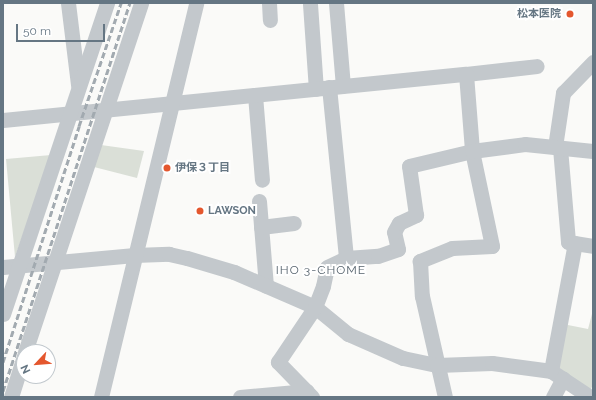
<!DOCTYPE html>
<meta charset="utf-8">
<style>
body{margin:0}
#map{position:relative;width:596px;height:400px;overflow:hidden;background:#fafaf8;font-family:Raleway,"Noto Sans JP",sans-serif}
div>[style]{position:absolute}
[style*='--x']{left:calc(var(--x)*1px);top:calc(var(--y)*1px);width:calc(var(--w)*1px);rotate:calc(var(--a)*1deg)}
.green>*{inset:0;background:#dadfd7}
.minor>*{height:15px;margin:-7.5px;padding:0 7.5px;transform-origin:7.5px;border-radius:7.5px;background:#c3c8cc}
.rail>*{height:3px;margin-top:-1.5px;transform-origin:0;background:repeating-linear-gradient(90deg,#a2aab0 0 6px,transparent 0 9px)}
.dots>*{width:11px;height:11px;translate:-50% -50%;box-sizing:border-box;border:2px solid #fff;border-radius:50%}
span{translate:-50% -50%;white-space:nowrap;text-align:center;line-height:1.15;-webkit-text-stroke:4px #fff;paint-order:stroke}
.poi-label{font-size:11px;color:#657683;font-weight:700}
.right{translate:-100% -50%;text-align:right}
.left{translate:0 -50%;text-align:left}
.neighbourhood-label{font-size:12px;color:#57646e;letter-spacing:1px}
.frame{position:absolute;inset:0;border:4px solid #657683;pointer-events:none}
.north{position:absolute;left:16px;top:344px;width:40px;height:40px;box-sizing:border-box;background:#fff;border:1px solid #c1c8cd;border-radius:50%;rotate:244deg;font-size:11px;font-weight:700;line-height:16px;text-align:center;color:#657683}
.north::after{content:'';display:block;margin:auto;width:14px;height:18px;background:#e4572e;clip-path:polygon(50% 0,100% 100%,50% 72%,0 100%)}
.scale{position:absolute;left:16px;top:24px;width:89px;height:18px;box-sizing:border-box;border:2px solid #657683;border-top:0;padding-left:5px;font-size:12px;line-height:14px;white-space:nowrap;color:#657683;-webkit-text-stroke:3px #fff;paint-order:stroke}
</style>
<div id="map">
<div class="green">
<div style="clip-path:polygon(101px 145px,144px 151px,137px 178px,94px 167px)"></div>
<div style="clip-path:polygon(51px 155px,15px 257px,6px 159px)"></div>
<div style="clip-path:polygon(593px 310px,593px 384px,590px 392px,556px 370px,563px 324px,588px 329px)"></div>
</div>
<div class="minor">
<div style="--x:68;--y:3;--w:83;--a:83"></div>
<div style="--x:269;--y:3;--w:17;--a:87"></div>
<div style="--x:336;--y:3;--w:83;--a:85.2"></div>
<div style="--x:310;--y:4;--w:85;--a:86"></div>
<div style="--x:466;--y:74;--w:71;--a:-6.4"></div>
<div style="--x:329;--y:87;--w:172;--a:84.3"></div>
<div style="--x:255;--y:95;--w:85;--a:85.3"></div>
<div style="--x:3;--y:120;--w:465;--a:-5.7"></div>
<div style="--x:466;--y:74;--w:77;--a:85.5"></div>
<div style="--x:472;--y:151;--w:97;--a:78.1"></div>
<div style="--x:492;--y:246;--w:40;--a:177.1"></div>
<div style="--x:452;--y:248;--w:35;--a:158"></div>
<div style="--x:420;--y:261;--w:35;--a:87"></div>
<div style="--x:422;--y:296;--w:104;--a:77.2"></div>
<div style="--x:555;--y:147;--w:55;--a:-81.6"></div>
<div style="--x:563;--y:93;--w:43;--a:-45.9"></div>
<div style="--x:560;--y:148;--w:94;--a:85.1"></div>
<div style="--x:568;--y:242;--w:25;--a:9"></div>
<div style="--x:259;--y:201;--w:85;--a:85.3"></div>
<div style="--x:261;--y:227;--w:33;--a:-7"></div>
<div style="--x:3;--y:267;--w:132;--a:-5.2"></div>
<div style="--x:134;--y:255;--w:35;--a:-2"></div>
<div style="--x:169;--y:254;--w:18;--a:13"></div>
<div style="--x:187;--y:258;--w:49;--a:16.6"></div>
<div style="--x:234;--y:272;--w:88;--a:23.4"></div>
<div style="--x:315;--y:307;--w:43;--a:39.3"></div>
<div style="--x:348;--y:334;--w:60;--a:23.6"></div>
<div style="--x:403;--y:358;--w:35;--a:12"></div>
<div style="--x:437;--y:365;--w:55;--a:-2.1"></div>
<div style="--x:492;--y:363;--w:60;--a:7.7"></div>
<div style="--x:551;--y:371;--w:47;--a:33.7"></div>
<div style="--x:3;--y:314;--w:328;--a:-71.5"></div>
<div style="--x:25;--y:352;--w:368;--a:-71.6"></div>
<div style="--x:551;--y:371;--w:130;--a:-79.4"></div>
<div style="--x:11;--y:397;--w:43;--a:-72.4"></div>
<div style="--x:101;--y:397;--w:405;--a:-76.4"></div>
<div style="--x:240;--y:397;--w:67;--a:-5.1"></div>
<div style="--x:312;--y:397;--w:49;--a:-134.2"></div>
<div style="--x:278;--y:362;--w:66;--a:-56.1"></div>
<div style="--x:315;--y:307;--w:22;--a:-69"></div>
<div style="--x:323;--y:286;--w:19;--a:-78"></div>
<div style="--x:327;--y:267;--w:21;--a:-25"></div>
<div style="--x:346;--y:258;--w:32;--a:-4"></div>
<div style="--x:378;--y:256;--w:21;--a:-19"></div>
<div style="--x:398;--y:249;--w:17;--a:-103"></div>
<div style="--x:394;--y:232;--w:10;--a:-61"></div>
<div style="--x:399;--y:223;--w:19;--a:-25"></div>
<div style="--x:416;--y:215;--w:49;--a:-98.1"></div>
<div style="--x:409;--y:166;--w:65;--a:-13.4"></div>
<div style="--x:472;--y:151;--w:53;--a:-7.5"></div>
<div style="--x:525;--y:144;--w:68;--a:5.9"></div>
<div style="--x:553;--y:397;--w:21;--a:-62"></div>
</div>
<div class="rail">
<div style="--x:3;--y:362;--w:248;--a:-72.1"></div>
<div style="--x:79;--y:126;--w:130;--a:-71.1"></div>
<div style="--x:3;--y:391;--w:408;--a:-71.9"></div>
</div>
<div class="dots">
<div style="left:570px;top:14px;background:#e4572e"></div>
<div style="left:167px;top:168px;background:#e4572e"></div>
<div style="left:200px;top:211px;background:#e4572e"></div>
</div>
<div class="poi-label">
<span class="right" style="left:561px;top:14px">松本医院</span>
<span class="left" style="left:175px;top:168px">伊保３丁目</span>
<span class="left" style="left:208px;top:211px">LAWSON</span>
</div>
<div class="neighbourhood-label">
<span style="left:321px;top:271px">IHO 3-CHOME</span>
</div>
<div class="frame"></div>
<div class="north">N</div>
<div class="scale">50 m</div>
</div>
